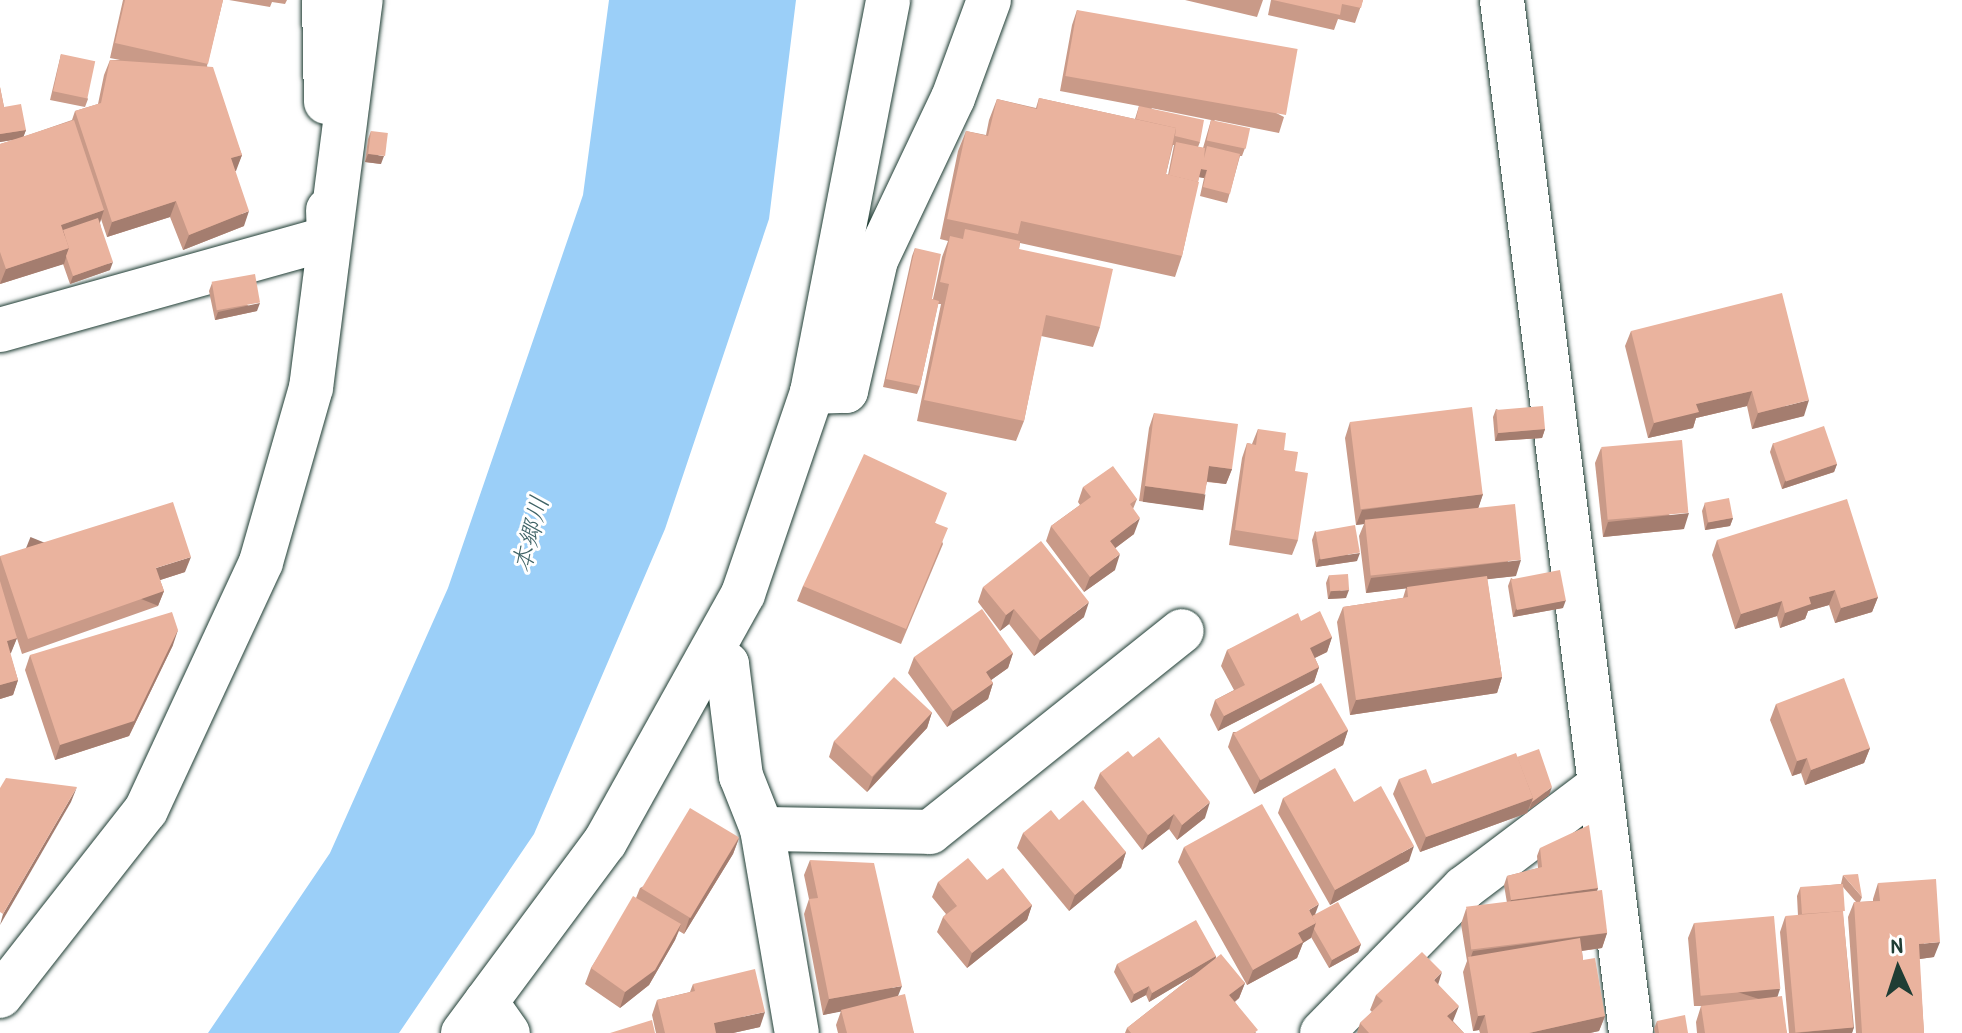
<!DOCTYPE html>
<meta charset="utf-8">
<style>
body{margin:0}
#map{position:relative;width:1962px;height:1033px;overflow:hidden;background:#fff;font-family:"Patrick Hand","Klee One",sans-serif}
div>[style]{position:absolute}
[style*='--x']{left:calc(var(--x)*1px);top:calc(var(--y)*1px);width:calc(var(--w)*1px);rotate:calc(var(--a)*1deg)}
.water>*{inset:0;background:#9bcff8}
.roads{filter:drop-shadow(0 0 2px #1f3d34) drop-shadow(0 0 2px #1f3d34)}
.minor>*{height:44px;margin:-22px;padding:0 22px;transform-origin:22px;border-radius:22px;background:#fff}
.tertiary>*{height:44px;margin:-22px;padding:0 22px;transform-origin:22px;border-radius:22px;background:#fff}
.wall>*{inset:0;background:#c99a88}
.shaded-wall>*{inset:0;background:#a47d6f;transform-origin:0 0}
.building>*{inset:0;background:#eab39e;transform-origin:0 0}
span{translate:-50% -50%;white-space:nowrap;text-align:center;line-height:1.15;-webkit-text-stroke:6px #fff;paint-order:stroke}
.water-label{font-size:26px;color:#3e6265;font-style:italic}
.north{position:absolute;left:1858px;top:929px;width:80px;height:80px;-webkit-text-stroke:6px #fff;paint-order:stroke;rotate:357deg;font-size:22px;font-weight:700;line-height:32px;text-align:center;color:#1f3d34}
.north::after{content:'';display:block;margin:auto;width:28px;height:36px;background:#1f3d34;clip-path:polygon(50% 0,100% 100%,50% 72%,0 100%)}
</style>
<div id="map">
<div class="water">
<div style="clip-path:polygon(609px 0,796px 0,769px 219px,665px 529px,534px 834px,399px 1033px,208px 1033px,330px 853px,448px 588px,583px 195px)"></div>
</div>
<div class="roads">
<div class="minor">
<div style="--x:324;--y:0;--w:102;--a:88.9"></div>
<div style="--x:1502;--y:0;--w:1041;--a:82.88"></div>
<div style="--x:0;--y:330;--w:342;--a:-15.6"></div>
<div style="--x:329;--y:238;--w:28;--a:-92"></div>
<div style="--x:812;--y:392;--w:34;--a:-2"></div>
<div style="--x:846;--y:391;--w:134;--a:-77.1"></div>
<div style="--x:876;--y:260;--w:179;--a:-64.6"></div>
<div style="--x:953;--y:98;--w:104;--a:-69.8"></div>
<div style="--x:708;--y:658;--w:20;--a:18"></div>
<div style="--x:727;--y:664;--w:113;--a:82.9"></div>
<div style="--x:741;--y:776;--w:57;--a:68.4"></div>
<div style="--x:762;--y:829;--w:168;--a:1"></div>
<div style="--x:930;--y:832;--w:322;--a:-38.6"></div>
<div style="--x:762;--y:829;--w:207;--a:80.3"></div>
<div style="--x:0;--y:996;--w:236;--a:-51.9"></div>
<div style="--x:146;--y:810;--w:273;--a:-65.1"></div>
<div style="--x:261;--y:562;--w:181;--a:-74"></div>
<div style="--x:311;--y:388;--w:391;--a:-82.7"></div>
<div style="--x:486;--y:1002;--w:38;--a:55"></div>
<div style="--x:1322;--y:1033;--w:203;--a:-45.6"></div>
<div style="--x:1464;--y:888;--w:169;--a:-37.1"></div>
</div>
<div class="tertiary">
<div style="--x:463;--y:1033;--w:238;--a:-53.4"></div>
<div style="--x:605;--y:842;--w:284;--a:-60.9"></div>
<div style="--x:743;--y:594;--w:213;--a:-71.1"></div>
<div style="--x:812;--y:392;--w:399;--a:-79"></div>
</div>
</div>
<div class="wall">
<div style="clip-path:polygon(123px 0,223px 0,207px 66px,242px 155px,235px 171px,244px 226px,183px 250px,170px 217px,107px 237px,101px 219px,100px 223px,110px 270px,70px 284px,63px 264px,0 284px,0 144px,14px 140px,0 142px,0 87px,4px 107px,26px 130px,23px 137px,72px 120px,75px 111px,98px 104px,104px 75px,110px 60px,120px 60px,110px 58px)"></div>
<div style="clip-path:polygon(229px 0,287px 0,285px 4px,272px 2px,270px 7px)"></div>
<div style="clip-path:polygon(1185px 0,1263px 0,1257px 17px)"></div>
<div style="clip-path:polygon(1271px 0,1363px 0,1355px 23px,1338px 19px,1334px 30px,1268px 15px)"></div>
<div style="clip-path:polygon(evenodd,1077px 10px,1284px 117px,1279px 133px,1214px 120px,1245px 148px,1242px 156px,1240px 156px,1227px 203px,1200px 196px,1204px 178px,1199px 177px,1182px 256px,1175px 277px,1020px 243px,1019px 249px,1100px 327px,1093px 347px,1041px 336px,1024px 421px,1016px 441px,917px 421px,941px 304px,938px 304px,920px 386px,917px 394px,883px 387px,912px 256px,915px 248px,932px 299px,933px 299px,942px 257px,948px 241px,940px 239px,958px 151px,966px 131px,986px 135px,989px 120px,997px 99px,1036px 108px,1039px 98px,1135px 119px,1139px 106px,1060px 91px,1072px 25px,1077px 10px,1151px 108px,1211px 120px,1203px 148px,1198px 147px,1200px 142px,1151px 108px,1077px 10px,1173px 145px,1174px 145px,1168px 175px,1166px 174px,1173px 145px)"></div>
<div style="clip-path:polygon(61px 54px,88px 99px,85px 107px,50px 100px)"></div>
<div style="clip-path:polygon(371px 131px,381px 164px,365px 162px,368px 139px)"></div>
<div style="clip-path:polygon(212px 283px,257px 311px,215px 320px,209px 291px)"></div>
<div style="clip-path:polygon(1631px 331px,1804px 416px,1752px 429px,1747px 406px,1696px 418px,1693px 428px,1648px 438px,1625px 346px)"></div>
<div style="clip-path:polygon(1496px 409px,1545px 429px,1542px 438px,1495px 441px,1493px 417px)"></div>
<div style="clip-path:polygon(1154px 413px,1232px 469px,1226px 484px,1207px 482px,1200px 509px,1139px 501px,1149px 428px)"></div>
<div style="clip-path:polygon(1350px 422px,1483px 494px,1478px 508px,1516px 576px,1487px 579px,1502px 677px,1497px 693px,1350px 715px,1337px 622px,1343px 607px,1403px 598px,1406px 588px,1366px 593px,1359px 536px,1364px 524px,1356px 525px,1345px 438px)"></div>
<div style="clip-path:polygon(1258px 429px,1284px 450px,1295px 471px,1298px 540px,1292px 555px,1229px 545px,1242px 458px,1247px 443px,1252px 444px)"></div>
<div style="clip-path:polygon(1773px 443px,1837px 464px,1834px 472px,1782px 489px,1770px 452px)"></div>
<div style="clip-path:polygon(1601px 448px,1684px 529px,1603px 537px,1595px 463px)"></div>
<div style="clip-path:polygon(1083px 487px,1137px 499px,1133px 509px,1134px 534px,1115px 548px,1115px 570px,1084px 592px,1046px 541px,1051px 526px,1080px 505px,1078px 502px)"></div>
<div style="clip-path:polygon(1705px 503px,1733px 518px,1730px 526px,1705px 530px,1702px 511px)"></div>
<div style="clip-path:polygon(936px 523px,943px 544px,901px 644px,797px 601px,803px 586px)"></div>
<div style="clip-path:polygon(1315px 531px,1357px 561px,1316px 567px,1312px 540px)"></div>
<div style="clip-path:polygon(1717px 540px,1878px 597px,1872px 612px,1835px 623px,1829px 605px,1808px 611px,1805px 619px,1780px 628px,1777px 616px,1735px 629px,1712px 555px)"></div>
<div style="clip-path:polygon(0 556px,185px 572px,160px 580px,164px 591px,158px 606px,22px 654px,14px 629px,17px 638px,10px 654px,18px 680px,13px 695px,0 699px)"></div>
<div style="clip-path:polygon(1329px 575px,1346px 598px,1328px 599px,1326px 583px)"></div>
<div style="clip-path:polygon(1511px 578px,1563px 608px,1513px 617px,1508px 586px)"></div>
<div style="clip-path:polygon(983px 587px,1084px 617px,1034px 656px,1009px 624px,1000px 631px,978px 602px)"></div>
<div style="clip-path:polygon(1301px 621px,1332px 637px,1327px 652px,1315px 658px,1319px 667px,1314px 682px,1218px 731px,1210px 715px,1215px 700px,1234px 690px,1221px 666px,1227px 650px)"></div>
<div style="clip-path:polygon(173px 645px,129px 736px,55px 760px,25px 670px,30px 655px)"></div>
<div style="clip-path:polygon(1013px 653px,1008px 668px,991px 680px,993px 683px,988px 699px,947px 727px,908px 673px,914px 657px)"></div>
<div style="clip-path:polygon(1776px 704px,1870px 748px,1864px 763px,1805px 785px,1801px 773px,1792px 776px,1770px 720px)"></div>
<div style="clip-path:polygon(932px 712px,927px 728px,867px 792px,829px 757px,834px 741px)"></div>
<div style="clip-path:polygon(1348px 730px,1343px 745px,1254px 794px,1228px 747px,1233px 732px)"></div>
<div style="clip-path:polygon(1133px 757px,1205px 818px,1177px 840px,1169px 829px,1142px 850px,1094px 788px,1100px 773px)"></div>
<div style="clip-path:polygon(1517px 757px,1549px 795px,1528px 809px,1527px 813px,1420px 852px,1393px 794px,1399px 779px,1432px 784px)"></div>
<div style="clip-path:polygon(1283px 798px,1354px 802px,1409px 861px,1330px 905px,1278px 813px)"></div>
<div style="clip-path:polygon(1059px 820px,1126px 852px,1121px 868px,1069px 911px,1017px 848px,1023px 833px)"></div>
<div style="clip-path:polygon(739px 838px,733px 854px,684px 934px,679px 931px,675px 940px,649px 985px,620px 1008px,585px 984px,591px 968px,636px 898px,640px 888px)"></div>
<div style="clip-path:polygon(1184px 847px,1315px 914px,1361px 944px,1358px 952px,1329px 968px,1311px 937px,1303px 943px,1297px 958px,1247px 985px,1178px 862px)"></div>
<div style="clip-path:polygon(1540px 848px,1598px 888px,1597px 890px,1607px 933px,1602px 948px,1582px 951px,1583px 960px,1605px 1016px,1599px 1031px,1590px 1033px,1480px 1033px,1479px 1030px,1473px 1031px,1463px 972px,1467px 961px,1461px 924px,1466px 909px,1507px 903px,1504px 885px,1507px 876px,1538px 868px,1537px 856px)"></div>
<div style="clip-path:polygon(810px 860px,898px 996px,914px 1033px,838px 1033px,836px 1025px,841px 1011px,823px 1015px,804px 914px,809px 899px,804px 875px)"></div>
<div style="clip-path:polygon(1843px 875px,1862px 897px,1860px 902px,1873px 901px,1873px 899px,1878px 883px,1934px 957px,1919px 959px,1924px 1033px,1856px 1033px,1848px 917px,1854px 902px,1856px 902px,1843px 887px,1843px 915px,1854px 1027px,1852px 1033px,1789px 1033px,1780px 932px,1785px 917px,1798px 916px,1797px 896px,1800px 888px,1841px 884px)"></div>
<div style="clip-path:polygon(987px 880px,1032px 905px,1027px 920px,967px 968px,937px 932px,943px 917px,946px 914px,932px 897px,938px 882px)"></div>
<div style="clip-path:polygon(1694px 923px,1777px 997px,1787px 1033px,1697px 1033px,1696px 1022px,1701px 1006px,1705px 1006px,1694px 1006px,1688px 938px)"></div>
<div style="clip-path:polygon(1216px 956px,1216px 958px,1245px 983px,1239px 998px,1235px 1002px,1256px 1033px,1125px 1033px,1127px 1028px,1193px 976px,1149px 1002px,1146px 995px,1131px 1003px,1114px 972px,1117px 964px)"></div>
<div style="clip-path:polygon(693px 984px,760px 1027px,733px 1033px,656px 1033px,652px 1015px,657px 1000px,690px 992px)"></div>
<div style="clip-path:polygon(1438px 984px,1453px 1021px,1464px 1033px,1357px 1033px,1360px 1023px,1372px 1012px,1370px 1010px,1376px 995px)"></div>
<div style="clip-path:polygon(1657px 1021px,1688px 1033px,1655px 1033px,1654px 1029px)"></div>
</div>
<div class="shaded-wall">
<div style="clip-path:polygon(26px 130px,23px 138px,0 142px,0 134px)"></div>
<div style="clip-path:polygon(368px 154px,384px 156px,381px 164px,365px 162px)"></div>
<div style="clip-path:polygon(242px 155px,236px 171px,225px 173px,231px 158px)"></div>
<div style="clip-path:polygon(1201px 169px,1207px 170px,1204px 178px,1198px 177px)"></div>
<div style="clip-path:polygon(176px 201px,170px 217px,107px 237px,112px 222px)"></div>
<div style="clip-path:polygon(104px 210px,99px 225px,61px 238px,61px 225px)"></div>
<div style="clip-path:polygon(249px 211px,244px 226px,183px 250px,189px 235px)"></div>
<div style="clip-path:polygon(69px 248px,64px 264px,0 284px,6px 269px)"></div>
<div style="clip-path:polygon(113px 262px,110px 270px,70px 284px,73px 276px)"></div>
<div style="clip-path:polygon(260px 303px,257px 311px,215px 320px,218px 312px)"></div>
<div style="clip-path:polygon(1752px 391px,1747px 406px,1696px 418px,1693px 428px,1648px 438px,1654px 423px,1696px 404px)"></div>
<div style="clip-path:polygon(1809px 400px,1804px 416px,1752px 429px,1758px 413px)"></div>
<div style="clip-path:polygon(1545px 429px,1542px 438px,1495px 441px,1498px 433px)"></div>
<div style="clip-path:polygon(1837px 464px,1834px 472px,1782px 489px,1785px 481px)"></div>
<div style="clip-path:polygon(1209px 466px,1232px 469px,1226px 484px,1204px 481px)"></div>
<div style="left:1145px;top:486px;width:61px;height:16px;rotate:8deg"></div>
<div style="clip-path:polygon(1483px 494px,1478px 509px,1365px 521px,1364px 524px,1356px 525px,1362px 510px)"></div>
<div style="clip-path:polygon(1689px 513px,1684px 529px,1603px 537px,1608px 522px)"></div>
<div style="clip-path:polygon(1140px 518px,1134px 534px,1105px 556px,1110px 541px)"></div>
<div style="clip-path:polygon(1733px 518px,1730px 526px,1705px 530px,1708px 522px)"></div>
<div style="clip-path:polygon(1360px 553px,1357px 561px,1316px 567px,1319px 559px)"></div>
<div style="clip-path:polygon(1120px 554px,1115px 570px,1084px 592px,1090px 577px)"></div>
<div style="clip-path:polygon(191px 557px,185px 572px,151px 583px,156px 568px)"></div>
<div style="clip-path:polygon(1521px 560px,1516px 576px,1366px 593px,1371px 578px)"></div>
<div style="clip-path:polygon(1349px 590px,1346px 598px,1328px 599px,1331px 591px)"></div>
<div style="clip-path:polygon(1835px 590px,1829px 605px,1808px 611px,1805px 619px,1780px 628px,1785px 613px,1809px 597px)"></div>
<div style="left:164px;top:591px;width:16px;height:144px;rotate:112deg"></div>
<div style="clip-path:polygon(1878px 597px,1872px 612px,1835px 623px,1841px 608px)"></div>
<div style="clip-path:polygon(1566px 600px,1563px 608px,1513px 617px,1516px 609px)"></div>
<div style="clip-path:polygon(1782px 601px,1777px 616px,1735px 629px,1741px 614px)"></div>
<div style="clip-path:polygon(1089px 602px,1084px 617px,1034px 656px,1040px 640px)"></div>
<div style="clip-path:polygon(1014px 609px,1009px 624px,1000px 631px,1006px 615px)"></div>
<div style="clip-path:polygon(178px 630px,173px 645px,129px 736px,55px 760px,60px 745px)"></div>
<div style="clip-path:polygon(1332px 637px,1327px 652px,1304px 663px,1310px 648px)"></div>
<div style="clip-path:polygon(17px 638px,11px 653px,1px 656px,7px 641px)"></div>
<div style="clip-path:polygon(1013px 653px,1008px 668px,980px 688px,986px 672px)"></div>
<div style="clip-path:polygon(1319px 667px,1314px 682px,1218px 731px,1224px 716px)"></div>
<div style="clip-path:polygon(1502px 677px,1497px 693px,1350px 715px,1356px 700px)"></div>
<div style="clip-path:polygon(18px 680px,13px 695px,0 699px,0 685px)"></div>
<div style="clip-path:polygon(993px 683px,988px 699px,947px 727px,953px 711px)"></div>
<div style="clip-path:polygon(932px 712px,927px 728px,867px 792px,873px 777px)"></div>
<div style="clip-path:polygon(1348px 730px,1343px 745px,1254px 794px,1260px 779px)"></div>
<div style="clip-path:polygon(1870px 748px,1864px 763px,1805px 785px,1811px 770px)"></div>
<div style="clip-path:polygon(1807px 758px,1801px 773px,1792px 776px,1797px 761px)"></div>
<div style="clip-path:polygon(77px 787px,71px 802px,0 925px,3px 914px)"></div>
<div style="clip-path:polygon(1552px 787px,1549px 795px,1529px 810px,1532px 802px)"></div>
<div style="clip-path:polygon(1533px 798px,1527px 813px,1420px 852px,1426px 837px)"></div>
<div style="clip-path:polygon(1210px 802px,1205px 818px,1177px 840px,1182px 825px)"></div>
<div style="clip-path:polygon(1174px 814px,1169px 829px,1142px 850px,1148px 835px)"></div>
<div style="clip-path:polygon(739px 838px,733px 854px,684px 934px,689px 919px)"></div>
<div style="clip-path:polygon(1414px 846px,1409px 861px,1330px 905px,1335px 890px)"></div>
<div style="clip-path:polygon(1126px 852px,1121px 868px,1069px 911px,1075px 895px)"></div>
<div style="clip-path:polygon(1598px 888px,1595px 897px,1508px 908px,1511px 900px)"></div>
<div style="clip-path:polygon(1319px 904px,1313px 920px,1309px 910px)"></div>
<div style="clip-path:polygon(1032px 905px,1027px 920px,967px 968px,972px 953px)"></div>
<div style="clip-path:polygon(1316px 923px,1311px 938px,1303px 943px,1297px 958px,1247px 985px,1253px 970px,1298px 933px)"></div>
<div style="clip-path:polygon(681px 924px,675px 940px,649px 985px,620px 1008px,625px 992px)"></div>
<div style="clip-path:polygon(1607px 933px,1602px 948px,1470px 966px,1469px 962px,1473px 951px)"></div>
<div style="clip-path:polygon(1940px 942px,1934px 957px,1913px 960px,1919px 944px)"></div>
<div style="clip-path:polygon(1361px 944px,1358px 952px,1329px 968px,1332px 960px)"></div>
<div style="clip-path:polygon(1216px 956px,1213px 964px,1149px 1002px,1152px 993px)"></div>
<div style="clip-path:polygon(1442px 972px,1437px 988px,1434px 980px)"></div>
<div style="clip-path:polygon(1245px 983px,1239px 998px,1224px 1010px,1229px 995px)"></div>
<div style="clip-path:polygon(902px 986px,896px 1001px,823px 1015px,829px 999px)"></div>
<div style="clip-path:polygon(1149px 986px,1146px 995px,1131px 1003px,1134px 994px)"></div>
<div style="left:1780px;top:989px;width:16px;height:80px;rotate:108deg"></div>
<div style="clip-path:polygon(1459px 1006px,1453px 1021px,1442px 1031px,1447px 1016px)"></div>
<div style="clip-path:polygon(765px 1012px,760px 1027px,733px 1033px,710px 1033px,714px 1023px)"></div>
<div style="clip-path:polygon(1485px 1015px,1479px 1030px,1473px 1031px,1478px 1016px)"></div>
<div style="clip-path:polygon(1605px 1016px,1599px 1031px,1590px 1033px,1529px 1033px)"></div>
<div style="clip-path:polygon(1854px 1027px,1852px 1033px,1796px 1033px)"></div>
</div>
<div class="building">
<div style="clip-path:polygon(125px 0,223px 0,208px 64px,115px 43px)"></div>
<div style="clip-path:polygon(1273px 0,1363px 0,1361px 8px,1342px 4px,1340px 15px)"></div>
<div style="left:1077px;top:10px;width:224px;height:67px;rotate:10deg"></div>
<div style="left:61px;top:54px;width:35px;height:38px;rotate:12deg"></div>
<div style="clip-path:polygon(110px 60px,213px 67px,242px 155px,231px 158px,249px 211px,189px 235px,176px 201px,112px 222px,75px 111px,101px 103px)"></div>
<div style="clip-path:polygon(0 87px,4px 107px,21px 104px,26px 130px,0 134px)"></div>
<div style="clip-path:polygon(1039px 98px,1176px 128px,1166px 174px,1199px 182px,1182px 256px,1021px 221px,1018px 234px,947px 219px,966px 131px,988px 136px,997px 99px,1037px 109px)"></div>
<div style="clip-path:polygon(1139px 106px,1204px 120px,1200px 142px,1175px 136px,1176px 128px,1136px 119px)"></div>
<div style="clip-path:polygon(74px 120px,104px 210px,61px 225px,69px 248px,6px 269px,0 252px,0 144px)"></div>
<div style="left:1211px;top:120px;width:40px;height:21px;rotate:12deg"></div>
<div style="left:371px;top:131px;width:17px;height:23px;rotate:7deg"></div>
<div style="clip-path:polygon(1176px 142px,1205px 148px,1204px 158px,1207px 146px,1240px 154px,1230px 194px,1203px 187px,1207px 170px,1201px 169px,1198px 182px,1169px 175px)"></div>
<div style="clip-path:polygon(98px 218px,113px 262px,73px 276px,66px 256px,69px 248px,63px 230px)"></div>
<div style="clip-path:polygon(965px 229px,1020px 241px,1019px 249px,1113px 269px,1100px 327px,1046px 315px,1024px 421px,924px 400px,949px 284px,940px 282px,950px 236px,963px 239px)"></div>
<div style="clip-path:polygon(915px 248px,941px 254px,932px 299px,939px 301px,920px 386px,886px 379px)"></div>
<div style="left:255px;top:274px;width:29px;height:44px;rotate:80deg"></div>
<div style="clip-path:polygon(1782px 293px,1809px 400px,1758px 413px,1752px 391px,1696px 404px,1699px 412px,1654px 423px,1631px 331px)"></div>
<div style="left:1543px;top:406px;width:23px;height:47px;rotate:85deg"></div>
<div style="left:1472px;top:407px;width:88px;height:123px;rotate:83deg"></div>
<div style="clip-path:polygon(1154px 413px,1238px 424px,1232px 469px,1209px 466px,1205px 494px,1145px 486px)"></div>
<div style="left:1824px;top:426px;width:40px;height:54px;rotate:71deg"></div>
<div style="clip-path:polygon(1258px 429px,1286px 433px,1284px 450px,1298px 452px,1295px 471px,1308px 473px,1298px 540px,1235px 530px,1247px 443px,1256px 445px)"></div>
<div style="left:1682px;top:440px;width:73px;height:81px;rotate:85deg"></div>
<div style="clip-path:polygon(864px 454px,947px 493px,935px 523px,948px 528px,906px 629px,803px 586px)"></div>
<div style="clip-path:polygon(1113px 466px,1137px 499px,1130px 504px,1140px 518px,1110px 541px,1120px 554px,1090px 577px,1051px 526px,1091px 497px,1083px 487px)"></div>
<div style="left:1729px;top:498px;width:20px;height:25px;rotate:79deg"></div>
<div style="clip-path:polygon(1847px 499px,1878px 597px,1841px 608px,1835px 590px,1809px 597px,1811px 604px,1785px 613px,1782px 601px,1741px 614px,1717px 540px)"></div>
<div style="clip-path:polygon(173px 502px,191px 557px,156px 568px,164px 591px,28px 639px,0 556px)"></div>
<div style="left:1515px;top:504px;width:56px;height:151px;rotate:84deg"></div>
<div style="left:1355px;top:525px;width:28px;height:40px;rotate:80deg"></div>
<div style="clip-path:polygon(1041px 541px,1089px 602px,1040px 640px,1014px 609px,1006px 615px,983px 587px)"></div>
<div style="left:1560px;top:570px;width:31px;height:50px;rotate:79deg"></div>
<div style="left:1348px;top:574px;width:16px;height:19px;rotate:86deg"></div>
<div style="clip-path:polygon(1487px 576px,1502px 677px,1356px 700px,1343px 607px,1408px 597px,1407px 587px)"></div>
<div style="clip-path:polygon(0 581px,17px 638px,7px 641px,18px 680px,0 685px)"></div>
<div style="clip-path:polygon(982px 609px,1013px 653px,986px 672px,993px 683px,953px 711px,914px 657px)"></div>
<div style="clip-path:polygon(1320px 611px,1332px 637px,1310px 648px,1319px 667px,1224px 716px,1215px 700px,1245px 685px,1227px 650px,1298px 613px,1301px 621px)"></div>
<div style="clip-path:polygon(172px 612px,178px 630px,134px 721px,60px 745px,30px 655px)"></div>
<div style="left:894px;top:677px;width:52px;height:88px;rotate:43deg"></div>
<div style="clip-path:polygon(1844px 678px,1870px 748px,1811px 770px,1807px 758px,1797px 761px,1776px 704px)"></div>
<div style="left:1321px;top:683px;width:54px;height:101px;rotate:60deg"></div>
<div style="clip-path:polygon(1159px 737px,1210px 802px,1182px 825px,1174px 814px,1148px 835px,1100px 773px,1128px 751px,1133px 757px)"></div>
<div style="clip-path:polygon(1539px 749px,1552px 787px,1532px 802px,1533px 798px,1517px 757px)"></div>
<div style="clip-path:polygon(1516px 753px,1533px 798px,1426px 837px,1399px 779px,1426px 769px,1432px 784px)"></div>
<div style="clip-path:polygon(1335px 768px,1354px 802px,1381px 786px,1414px 846px,1335px 890px,1283px 798px)"></div>
<div style="clip-path:polygon(6px 778px,77px 787px,3px 914px,0 912px,0 788px)"></div>
<div style="clip-path:polygon(1083px 800px,1126px 852px,1075px 895px,1023px 833px,1051px 810px,1059px 820px)"></div>
<div style="clip-path:polygon(1262px 804px,1319px 904px,1309px 910px,1316px 923px,1298px 933px,1303px 942px,1253px 970px,1184px 847px)"></div>
<div style="left:690px;top:808px;width:57px;height:94px;rotate:31deg"></div>
<div style="clip-path:polygon(1589px 825px,1598px 888px,1511px 900px,1507px 876px,1542px 867px,1540px 848px)"></div>
<div style="clip-path:polygon(968px 858px,987px 880px,1003px 868px,1032px 905px,972px 953px,943px 917px,957px 906px,938px 882px)"></div>
<div style="clip-path:polygon(810px 860px,874px 863px,902px 986px,829px 999px,809px 899px,818px 898px)"></div>
<div style="clip-path:polygon(1858px 874px,1862px 897px,1843px 875px)"></div>
<div style="clip-path:polygon(1936px 879px,1940px 942px,1919px 944px,1924px 1033px,1862px 1033px,1854px 902px,1880px 901px,1878px 883px)"></div>
<div style="left:1843px;top:884px;width:27px;height:43px;rotate:86deg"></div>
<div style="left:1602px;top:890px;width:43px;height:137px;rotate:83deg"></div>
<div style="clip-path:polygon(633px 896px,681px 924px,655px 970px,625px 992px,591px 968px)"></div>
<div style="clip-path:polygon(1338px 902px,1361px 944px,1332px 960px,1314px 929px,1316px 923px,1312px 916px)"></div>
<div style="left:1843px;top:911px;width:117px;height:58px;rotate:85deg"></div>
<div style="left:1774px;top:916px;width:73px;height:80px;rotate:85deg"></div>
<div style="clip-path:polygon(1196px 920px,1216px 956px,1152px 993px,1149px 986px,1134px 994px,1117px 964px)"></div>
<div style="clip-path:polygon(1580px 938px,1583px 960px,1595px 958px,1605px 1016px,1529px 1033px,1488px 1033px,1485px 1015px,1478px 1016px,1468px 957px)"></div>
<div style="clip-path:polygon(1422px 952px,1442px 972px,1434px 980px,1459px 1006px,1447px 1016px,1464px 1033px,1369px 1033px,1360px 1023px,1383px 1001px,1376px 995px)"></div>
<div style="clip-path:polygon(1221px 954px,1245px 983px,1229px 995px,1258px 1030px,1254px 1033px,1131px 1033px,1127px 1028px)"></div>
<div style="clip-path:polygon(755px 969px,765px 1012px,714px 1023px,716px 1033px,665px 1033px,657px 1000px,695px 991px,693px 984px)"></div>
<div style="clip-path:polygon(905px 994px,914px 1033px,847px 1033px,841px 1010px)"></div>
<div style="clip-path:polygon(1782px 996px,1787px 1033px,1705px 1033px,1701px 1006px)"></div>
<div style="clip-path:polygon(1685px 1015px,1688px 1033px,1659px 1033px,1657px 1021px)"></div>
<div style="clip-path:polygon(652px 1020px,655px 1033px,610px 1033px)"></div>
</div>
<div class="water-label">
<span style="left:530px;top:534px;rotate:-75deg">本郷川</span>
</div>
<div class="north">N</div>
</div>
